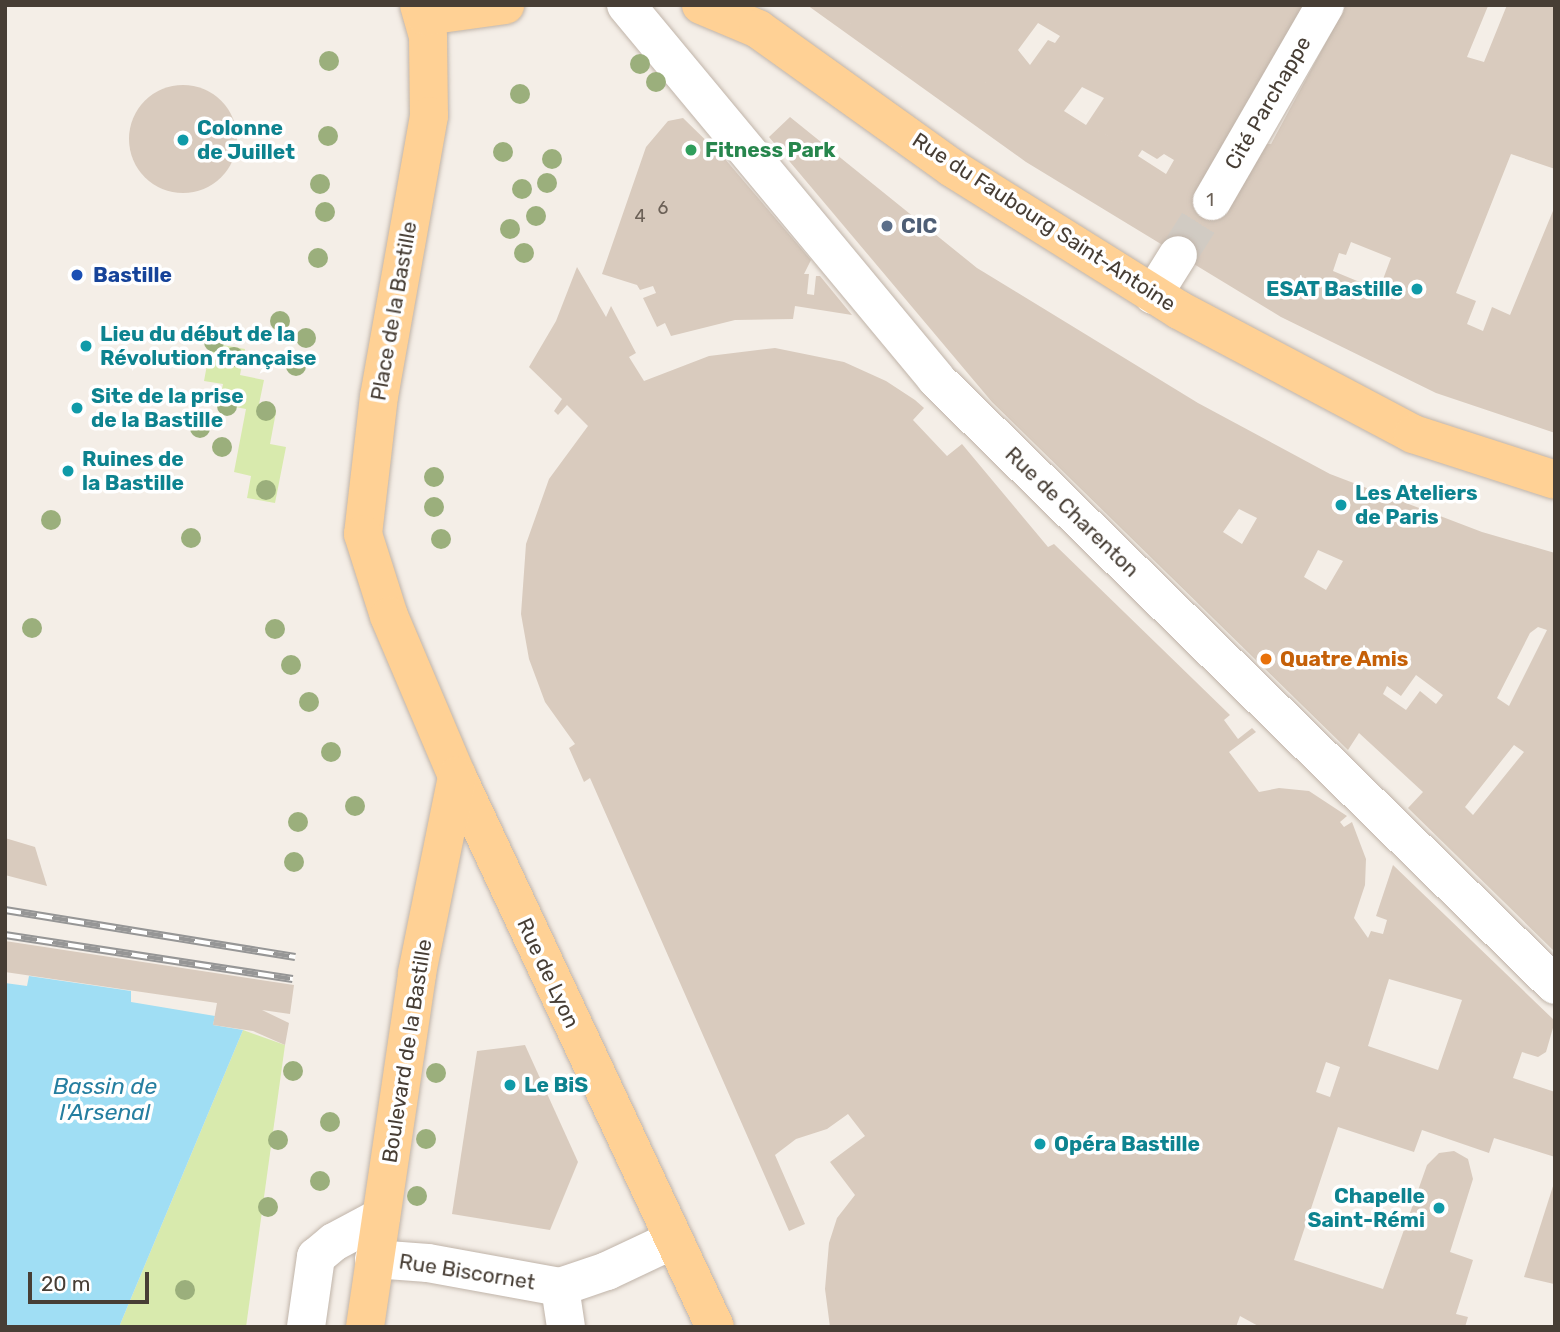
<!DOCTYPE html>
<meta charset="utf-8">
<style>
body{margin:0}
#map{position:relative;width:1560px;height:1332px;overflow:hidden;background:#f4eee7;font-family:Rubik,sans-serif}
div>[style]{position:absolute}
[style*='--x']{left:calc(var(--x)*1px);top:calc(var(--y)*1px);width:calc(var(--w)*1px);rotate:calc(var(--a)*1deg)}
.green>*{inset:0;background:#d8eaad}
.water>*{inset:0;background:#a0def4}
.building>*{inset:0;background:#d9cbbe}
.round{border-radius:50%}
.minor-tunnel>*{height:38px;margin-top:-19px;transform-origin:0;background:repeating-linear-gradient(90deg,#d1cbc3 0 38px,transparent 0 57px)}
.roads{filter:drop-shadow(0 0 2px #c0b4a9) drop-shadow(0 0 2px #c0b4a9)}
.minor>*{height:38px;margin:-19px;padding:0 19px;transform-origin:19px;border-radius:19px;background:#fff}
.major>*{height:38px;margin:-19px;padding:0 19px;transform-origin:19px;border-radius:19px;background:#ffd195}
.rail>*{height:8px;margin-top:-4px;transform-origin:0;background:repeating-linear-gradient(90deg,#fff 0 16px,#969696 0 32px);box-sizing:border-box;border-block:2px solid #969696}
.trees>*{width:20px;height:20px;margin:-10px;border-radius:50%;background:#9baf7c}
.dots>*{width:19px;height:19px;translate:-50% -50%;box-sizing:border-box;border:4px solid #fff;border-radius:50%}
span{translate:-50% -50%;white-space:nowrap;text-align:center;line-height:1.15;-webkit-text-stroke:7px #fff;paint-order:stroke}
.number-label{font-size:18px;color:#6c6157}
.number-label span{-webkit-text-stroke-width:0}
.street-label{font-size:21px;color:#473e35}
.culture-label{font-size:21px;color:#0d838f;font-weight:700}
.left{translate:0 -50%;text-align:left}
.right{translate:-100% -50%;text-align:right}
.leisure-label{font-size:21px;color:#27864d;font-weight:700}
.service-label{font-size:21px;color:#4e5e75;font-weight:700}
.transit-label{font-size:21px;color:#164399;font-weight:700}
.food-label{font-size:21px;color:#c56008;font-weight:700}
.water-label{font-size:23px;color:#257ea0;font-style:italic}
.frame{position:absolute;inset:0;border:7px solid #473e35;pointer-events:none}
.scale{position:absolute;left:28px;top:1272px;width:121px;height:32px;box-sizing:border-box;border:4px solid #473e35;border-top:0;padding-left:9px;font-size:21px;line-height:24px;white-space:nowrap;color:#473e35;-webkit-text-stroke:5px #fff;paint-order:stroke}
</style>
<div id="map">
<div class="green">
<div style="clip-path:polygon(211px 343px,245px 349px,240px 375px,264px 380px,258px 409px,276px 412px,270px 444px,286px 447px,275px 503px,247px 498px,251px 476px,234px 472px,246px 409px,219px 404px,223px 384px,204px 381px)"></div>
<div style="clip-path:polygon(243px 1030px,285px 1045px,246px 1327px,119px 1327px)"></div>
</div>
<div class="water">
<div style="clip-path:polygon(29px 976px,131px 991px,131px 1002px,215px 1016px,213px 1025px,243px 1030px,119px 1327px,5px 1327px,5px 983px,27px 986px)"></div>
</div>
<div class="building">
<div style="clip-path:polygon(evenodd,807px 5px,1304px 5px,1265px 144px,1271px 144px,1346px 5px,1488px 6px,1467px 57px,1484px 62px,1507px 5px,1555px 5px,1555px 169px,1511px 154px,1456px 293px,1476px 301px,1467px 324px,1483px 331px,1492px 307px,1510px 315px,1555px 206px,1555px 433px,1436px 393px,1281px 317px,1026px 162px,807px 5px,1038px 23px,1060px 36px,1055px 43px,1048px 40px,1030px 65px,1018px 50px,1038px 23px,807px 5px,1082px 87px,1104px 98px,1086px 125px,1064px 111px,1082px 87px,807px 5px,1142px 150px,1157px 159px,1164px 154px,1174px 160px,1166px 174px,1138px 156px,1142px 150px,807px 5px,1351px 242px,1391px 258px,1379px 290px,1333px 271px,1339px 253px,1346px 255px,1351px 242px)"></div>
<div class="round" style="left:129px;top:85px;width:108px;height:108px"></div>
<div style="clip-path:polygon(evenodd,790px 117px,977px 268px,1198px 403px,1330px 474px,1482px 532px,1555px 553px,1555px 952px,1408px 808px,1423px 792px,1359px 733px,1348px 750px,992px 402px,769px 137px,790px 117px,1239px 509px,1257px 518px,1242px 544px,1223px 532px,1239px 509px,790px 117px,1318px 550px,1343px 561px,1326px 590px,1304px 577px,1318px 550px,790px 117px,1538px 627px,1547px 630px,1509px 706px,1497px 698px,1530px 633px,1538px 627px,790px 117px,1416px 675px,1443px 695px,1436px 704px,1420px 691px,1406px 710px,1383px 694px,1387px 686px,1401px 696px,1416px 675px,790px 117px,1514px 745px,1524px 752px,1473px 815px,1465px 807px,1514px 745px)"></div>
<div style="clip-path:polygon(683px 118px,725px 159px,811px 260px,804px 274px,809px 274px,807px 294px,814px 295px,816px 276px,820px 276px,852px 315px,795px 306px,793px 319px,735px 320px,671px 336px,665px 323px,657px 327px,643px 298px,656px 293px,653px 286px,640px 290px,637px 285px,602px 274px,646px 147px,668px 121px)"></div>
<div style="clip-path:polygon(evenodd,577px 267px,606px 317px,611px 306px,636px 353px,629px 357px,644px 381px,709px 356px,775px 348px,844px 362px,886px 381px,915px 400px,924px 408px,913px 420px,947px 456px,962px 444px,1048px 547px,1054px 544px,1230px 715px,1224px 720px,1238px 739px,1252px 728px,1256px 732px,1229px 752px,1259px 792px,1279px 788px,1309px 791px,1347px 816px,1340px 822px,1344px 827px,1352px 822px,1366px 859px,1365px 885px,1354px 918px,1368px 938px,1371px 931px,1383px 934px,1387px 920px,1376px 916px,1393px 865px,1555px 1021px,1546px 1052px,1538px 1057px,1522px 1052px,1513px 1078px,1555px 1092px,1555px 1157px,1494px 1138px,1489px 1153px,1422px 1130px,1414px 1152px,1338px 1127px,1294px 1260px,1383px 1289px,1427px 1165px,1439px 1153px,1454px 1151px,1468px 1159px,1473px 1179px,1450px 1252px,1473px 1260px,1456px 1314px,1468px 1317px,1465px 1327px,1260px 1327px,1240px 1316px,1236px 1327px,830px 1327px,825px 1289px,829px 1243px,837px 1218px,855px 1195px,830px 1162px,865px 1136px,848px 1114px,827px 1129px,796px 1139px,775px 1155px,805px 1224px,789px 1231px,590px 778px,584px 782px,569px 748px,575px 744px,545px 702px,529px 659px,521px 614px,526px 544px,549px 479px,588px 426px,567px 405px,558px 415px,554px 411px,562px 399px,529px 367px,556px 321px,577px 267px,1389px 979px,1462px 1000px,1438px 1070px,1368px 1046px,1389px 979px,577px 267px,1326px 1062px,1340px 1067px,1330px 1097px,1316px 1092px,1326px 1062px)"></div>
<div style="clip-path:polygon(5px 838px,35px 847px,47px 886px,5px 875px)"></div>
<div style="clip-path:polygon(5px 941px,294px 985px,290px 1014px,262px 1010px,289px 1023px,285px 1045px,253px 1031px,213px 1025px,217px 1003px,5px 972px)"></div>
<div style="clip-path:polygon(525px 1045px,578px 1162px,550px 1230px,452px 1214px,477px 1051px)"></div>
<div style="clip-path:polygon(1554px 1183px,1555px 1281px,1554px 1284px,1524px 1277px)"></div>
</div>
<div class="minor-tunnel">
<div style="--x:1178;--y:255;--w:64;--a:-57.8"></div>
</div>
<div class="roads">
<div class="minor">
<div style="--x:626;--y:5;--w:486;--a:50.3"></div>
<div style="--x:936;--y:379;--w:866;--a:44.39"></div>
<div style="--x:1212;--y:201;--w:226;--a:-60"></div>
<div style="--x:1153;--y:295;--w:47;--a:-58"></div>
<div style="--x:374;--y:1259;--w:54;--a:4.2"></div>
<div style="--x:428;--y:1263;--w:134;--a:10.3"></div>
<div style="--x:560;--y:1287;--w:50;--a:-18.8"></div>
<div style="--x:607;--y:1271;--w:73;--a:-25.2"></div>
<div style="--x:560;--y:1287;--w:40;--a:81.5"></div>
<div style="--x:306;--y:1327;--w:71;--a:-81.9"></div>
<div style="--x:316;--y:1257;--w:23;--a:-40"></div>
<div style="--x:334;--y:1242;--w:53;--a:-28"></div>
</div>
<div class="major">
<div style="--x:419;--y:5;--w:32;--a:74"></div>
<div style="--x:428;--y:36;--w:80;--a:89.3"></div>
<div style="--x:429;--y:116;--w:284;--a:100.1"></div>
<div style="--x:379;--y:396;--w:139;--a:96.6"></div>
<div style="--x:363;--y:534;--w:86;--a:72.4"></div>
<div style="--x:389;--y:616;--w:174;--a:67"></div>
<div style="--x:457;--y:776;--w:608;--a:64.91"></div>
<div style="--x:701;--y:5;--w:62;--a:22.8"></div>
<div style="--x:758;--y:29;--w:239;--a:35.6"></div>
<div style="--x:952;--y:168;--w:268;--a:32"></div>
<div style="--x:1179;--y:310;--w:265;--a:27.9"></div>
<div style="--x:1413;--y:434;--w:149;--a:17.9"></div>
<div style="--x:425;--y:16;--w:81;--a:-7.8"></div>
<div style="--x:365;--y:1327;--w:358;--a:-81.6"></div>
<div style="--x:417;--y:973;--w:201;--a:-78.5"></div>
</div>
</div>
<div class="rail">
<div style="--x:5;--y:910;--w:294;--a:9.2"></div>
<div style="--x:5;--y:935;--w:291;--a:8.7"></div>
</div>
<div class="trees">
<div style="left:329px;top:61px"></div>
<div style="left:640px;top:64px"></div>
<div style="left:656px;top:82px"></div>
<div style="left:520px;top:94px"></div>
<div style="left:328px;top:136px"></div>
<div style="left:503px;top:152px"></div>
<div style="left:552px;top:159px"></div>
<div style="left:547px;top:183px"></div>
<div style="left:320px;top:184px"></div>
<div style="left:522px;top:189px"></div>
<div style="left:325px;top:212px"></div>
<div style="left:536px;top:216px"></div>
<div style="left:510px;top:229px"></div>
<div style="left:524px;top:253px"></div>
<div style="left:318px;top:258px"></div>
<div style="left:280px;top:321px"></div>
<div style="left:306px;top:338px"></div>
<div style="left:214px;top:342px"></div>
<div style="left:234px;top:357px"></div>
<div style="left:296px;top:366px"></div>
<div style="left:227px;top:406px"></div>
<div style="left:266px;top:411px"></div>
<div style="left:200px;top:428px"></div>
<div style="left:222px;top:447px"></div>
<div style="left:434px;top:477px"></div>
<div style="left:266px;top:490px"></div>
<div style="left:434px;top:507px"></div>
<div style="left:51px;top:520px"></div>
<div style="left:191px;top:538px"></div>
<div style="left:441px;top:539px"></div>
<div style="left:32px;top:628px"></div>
<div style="left:275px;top:629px"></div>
<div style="left:291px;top:665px"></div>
<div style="left:309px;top:702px"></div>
<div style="left:331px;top:752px"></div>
<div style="left:355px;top:806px"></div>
<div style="left:298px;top:822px"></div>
<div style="left:294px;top:862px"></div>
<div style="left:293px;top:1071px"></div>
<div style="left:436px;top:1073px"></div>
<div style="left:330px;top:1122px"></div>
<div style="left:426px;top:1139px"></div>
<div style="left:278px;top:1140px"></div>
<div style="left:320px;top:1181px"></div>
<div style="left:417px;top:1196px"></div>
<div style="left:268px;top:1207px"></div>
<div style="left:185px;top:1290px"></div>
</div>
<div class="dots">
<div style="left:183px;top:140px;background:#0f9aa8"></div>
<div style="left:691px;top:150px;background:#2e9e5b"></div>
<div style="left:887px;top:226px;background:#5c6f8a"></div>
<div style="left:77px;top:275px;background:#1a4fb4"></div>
<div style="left:1417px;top:289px;background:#0f9aa8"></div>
<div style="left:86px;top:346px;background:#0f9aa8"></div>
<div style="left:77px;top:408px;background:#0f9aa8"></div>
<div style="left:68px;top:471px;background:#0f9aa8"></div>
<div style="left:1341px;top:505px;background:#0f9aa8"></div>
<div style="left:1266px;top:659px;background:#e8710a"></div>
<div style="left:510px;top:1085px;background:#0f9aa8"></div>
<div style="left:1040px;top:1144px;background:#0f9aa8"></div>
<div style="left:1439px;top:1208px;background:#0f9aa8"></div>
</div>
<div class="number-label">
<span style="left:1210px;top:200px">1</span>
<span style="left:663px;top:208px">6</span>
<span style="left:640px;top:216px">4</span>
</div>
<div class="street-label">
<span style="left:1268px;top:103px;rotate:-60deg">Cité Parchappe</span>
<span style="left:1044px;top:222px;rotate:33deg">Rue du Faubourg Saint-Antoine</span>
<span style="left:394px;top:311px;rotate:-80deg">Place de la Bastille</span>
<span style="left:1072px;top:512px;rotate:44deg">Rue de Charenton</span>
<span style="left:548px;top:973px;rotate:65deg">Rue de Lyon</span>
<span style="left:407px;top:1051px;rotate:-81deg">Boulevard de la Bastille</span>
<span style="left:467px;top:1272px;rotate:9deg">Rue Biscornet</span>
</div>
<div class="culture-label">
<span class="left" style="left:197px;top:140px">Colonne<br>de Juillet</span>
<span class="right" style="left:1403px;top:289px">ESAT Bastille</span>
<span class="left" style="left:100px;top:346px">Lieu du début de la<br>Révolution française</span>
<span class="left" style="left:91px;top:408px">Site de la prise<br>de la Bastille</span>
<span class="left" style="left:82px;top:471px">Ruines de<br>la Bastille</span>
<span class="left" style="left:1355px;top:505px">Les Ateliers<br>de Paris</span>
<span class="left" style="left:524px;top:1085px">Le BiS</span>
<span class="left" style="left:1054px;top:1144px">Opéra Bastille</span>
<span class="right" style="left:1425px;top:1208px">Chapelle<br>Saint-Rémi</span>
</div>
<div class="leisure-label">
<span class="left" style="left:705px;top:150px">Fitness Park</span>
</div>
<div class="service-label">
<span class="left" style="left:901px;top:226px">CIC</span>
</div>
<div class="transit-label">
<span class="left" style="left:93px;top:275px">Bastille</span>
</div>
<div class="food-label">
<span class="left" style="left:1280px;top:659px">Quatre Amis</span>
</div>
<div class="water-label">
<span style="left:105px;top:1099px">Bassin de<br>l'Arsenal</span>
</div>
<div class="frame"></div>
<div class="scale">20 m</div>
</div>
